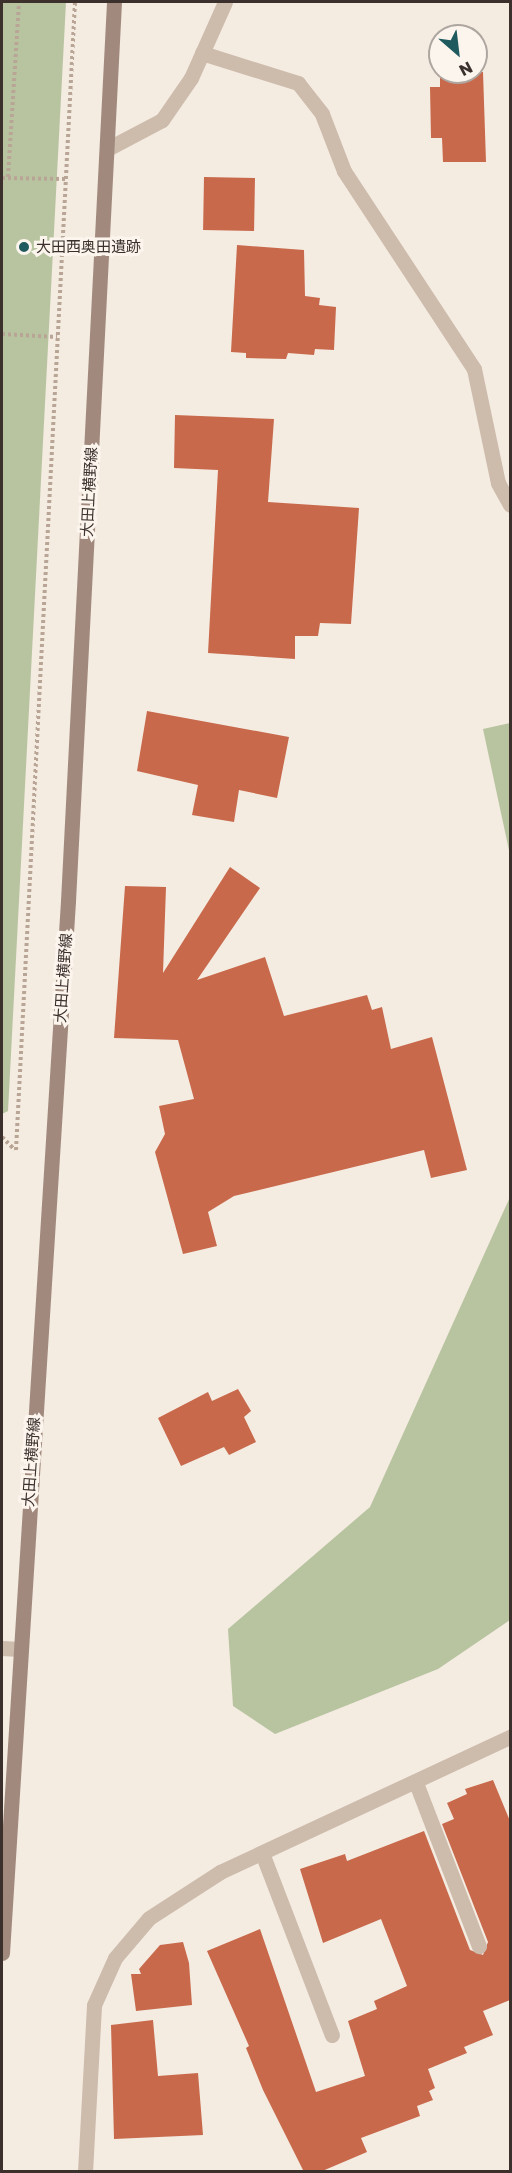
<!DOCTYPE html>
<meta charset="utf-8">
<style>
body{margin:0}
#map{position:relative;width:512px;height:2173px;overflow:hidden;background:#f4ebe1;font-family:Poppins,"Noto Sans JP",sans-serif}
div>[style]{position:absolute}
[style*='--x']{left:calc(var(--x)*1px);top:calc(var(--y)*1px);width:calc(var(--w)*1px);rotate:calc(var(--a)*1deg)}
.green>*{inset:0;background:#b8c4a0}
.building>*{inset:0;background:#c8694b;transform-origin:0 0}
.path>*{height:4px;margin-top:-2px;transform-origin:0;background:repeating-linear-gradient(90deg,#b9a596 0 3px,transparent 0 6px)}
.street>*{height:15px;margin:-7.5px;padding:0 7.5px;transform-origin:7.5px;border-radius:7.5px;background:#cdbbac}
.secondary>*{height:15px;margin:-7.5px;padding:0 7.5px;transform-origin:7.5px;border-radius:7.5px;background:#a18a7d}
.dots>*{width:16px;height:16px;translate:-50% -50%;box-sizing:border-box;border:3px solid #fbf5ee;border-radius:50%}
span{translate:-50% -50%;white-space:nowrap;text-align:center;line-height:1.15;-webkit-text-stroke:6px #fbf5ee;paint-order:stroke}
.poi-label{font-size:15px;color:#3b302b}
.left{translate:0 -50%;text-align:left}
.street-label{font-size:15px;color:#3b302b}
.frame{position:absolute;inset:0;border:3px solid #3b302b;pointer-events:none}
.north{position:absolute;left:428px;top:24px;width:60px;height:60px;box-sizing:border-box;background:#fbf5ee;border:2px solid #aea6a0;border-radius:50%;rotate:152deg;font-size:16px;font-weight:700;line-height:24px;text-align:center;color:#3b302b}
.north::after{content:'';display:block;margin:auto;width:21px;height:27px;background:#1f5a5e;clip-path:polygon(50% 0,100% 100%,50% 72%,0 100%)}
</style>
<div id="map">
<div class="green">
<div style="clip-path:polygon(2px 2px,66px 2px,8px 1111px,2px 1114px)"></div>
<div style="clip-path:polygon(510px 723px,510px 855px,483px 729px)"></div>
<div style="clip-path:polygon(510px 1197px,510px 1620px,438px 1669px,275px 1734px,233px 1706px,228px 1629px,370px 1507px)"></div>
</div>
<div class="building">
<div style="clip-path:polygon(483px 72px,486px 162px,443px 162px,442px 138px,431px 138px,430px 87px,440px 87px,440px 73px)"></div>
<div style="left:204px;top:177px;width:51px;height:53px;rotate:1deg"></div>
<div style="clip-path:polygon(237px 245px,304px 250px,305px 296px,320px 298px,319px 305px,336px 307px,334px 350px,315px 349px,314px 355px,288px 353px,286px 359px,246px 358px,246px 353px,231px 352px)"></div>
<div style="clip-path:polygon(175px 415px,274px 419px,268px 502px,359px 508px,351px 624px,320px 623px,318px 636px,295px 636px,295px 659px,208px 653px,218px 470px,174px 468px)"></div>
<div style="clip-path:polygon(147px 711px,289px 737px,277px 798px,239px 790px,234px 822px,192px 815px,198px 785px,137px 771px)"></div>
<div style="clip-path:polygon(230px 867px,260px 888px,197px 980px,265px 957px,284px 1016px,367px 995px,372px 1010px,382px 1007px,391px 1049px,432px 1037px,467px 1170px,431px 1178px,424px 1150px,234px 1196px,208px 1212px,217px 1246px,183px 1254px,155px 1152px,165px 1134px,159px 1106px,194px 1099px,178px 1040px,114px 1038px,125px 886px,166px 887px,163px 973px)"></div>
<div style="clip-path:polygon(238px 1389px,251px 1411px,244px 1417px,256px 1442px,229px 1455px,224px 1447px,181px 1466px,158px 1418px,208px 1392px,212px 1401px)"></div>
<div style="clip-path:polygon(493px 1780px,510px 1821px,510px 2000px,483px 2011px,493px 2035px,464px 2047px,467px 2053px,428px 2069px,435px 2088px,429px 2091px,433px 2100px,417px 2106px,420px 2116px,361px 2138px,367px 2152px,320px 2172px,304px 2172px,263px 2090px,246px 2048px,249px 2046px,207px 1951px,260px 1929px,316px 2092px,365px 2076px,348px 2021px,377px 2009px,374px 2001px,407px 1986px,381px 1919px,323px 1943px,300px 1869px,345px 1854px,347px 1861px,424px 1831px,470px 1950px,483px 1955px,488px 1942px,442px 1824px,454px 1819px,447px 1803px,467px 1794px,465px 1789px)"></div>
<div style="clip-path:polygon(183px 1942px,189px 1963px,192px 2005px,136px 2011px,131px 1974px,141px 1974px,139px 1969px,160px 1945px)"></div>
<div style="clip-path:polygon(153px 2020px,158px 2076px,198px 2073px,203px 2135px,114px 2139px,111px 2025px)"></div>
</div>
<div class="path">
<div style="--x:8;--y:177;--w:175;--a:-86.4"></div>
<div style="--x:2;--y:178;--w:64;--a:0.9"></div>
<div style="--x:2;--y:334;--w:55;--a:3.1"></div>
<div style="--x:2;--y:1137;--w:18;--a:45"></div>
<div style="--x:16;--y:1150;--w:1150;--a:-87.06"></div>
</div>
<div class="street">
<div style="--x:202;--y:53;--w:101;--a:17.4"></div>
<div style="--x:298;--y:83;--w:39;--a:52"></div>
<div style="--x:322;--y:114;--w:61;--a:68.9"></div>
<div style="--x:344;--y:171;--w:237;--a:56.7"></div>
<div style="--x:474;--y:369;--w:116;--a:78.1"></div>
<div style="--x:498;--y:483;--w:25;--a:61"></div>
<div style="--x:107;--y:149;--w:62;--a:-27.8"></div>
<div style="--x:162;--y:120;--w:51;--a:-55.4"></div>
<div style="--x:191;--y:78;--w:83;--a:-65.9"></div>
<div style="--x:2;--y:1648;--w:17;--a:3"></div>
<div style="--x:416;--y:1783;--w:175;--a:68.9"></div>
<div style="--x:262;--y:1853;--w:195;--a:69"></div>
<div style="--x:85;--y:2172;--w:167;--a:-86.9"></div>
<div style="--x:94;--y:2005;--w:51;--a:-65.9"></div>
<div style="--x:115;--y:1958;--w:52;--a:-49.6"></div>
<div style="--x:149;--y:1918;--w:85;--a:-32.9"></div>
<div style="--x:220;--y:1872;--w:320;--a:-25"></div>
</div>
<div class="secondary">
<div style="--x:2;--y:1953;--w:1054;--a:-86.41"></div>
<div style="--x:68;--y:901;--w:900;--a:-87.07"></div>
</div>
<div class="dots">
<div style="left:24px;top:247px;background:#1f5a5e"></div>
</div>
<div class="poi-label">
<span class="left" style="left:36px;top:247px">大田西奥田遺跡</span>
</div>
<div class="street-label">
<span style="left:89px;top:492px;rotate:-87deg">大田上横野線</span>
<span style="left:63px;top:978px;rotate:-86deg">大田上横野線</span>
<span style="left:31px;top:1462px;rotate:-86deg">大田上横野線</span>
</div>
<div class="frame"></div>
<div class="north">N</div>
</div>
